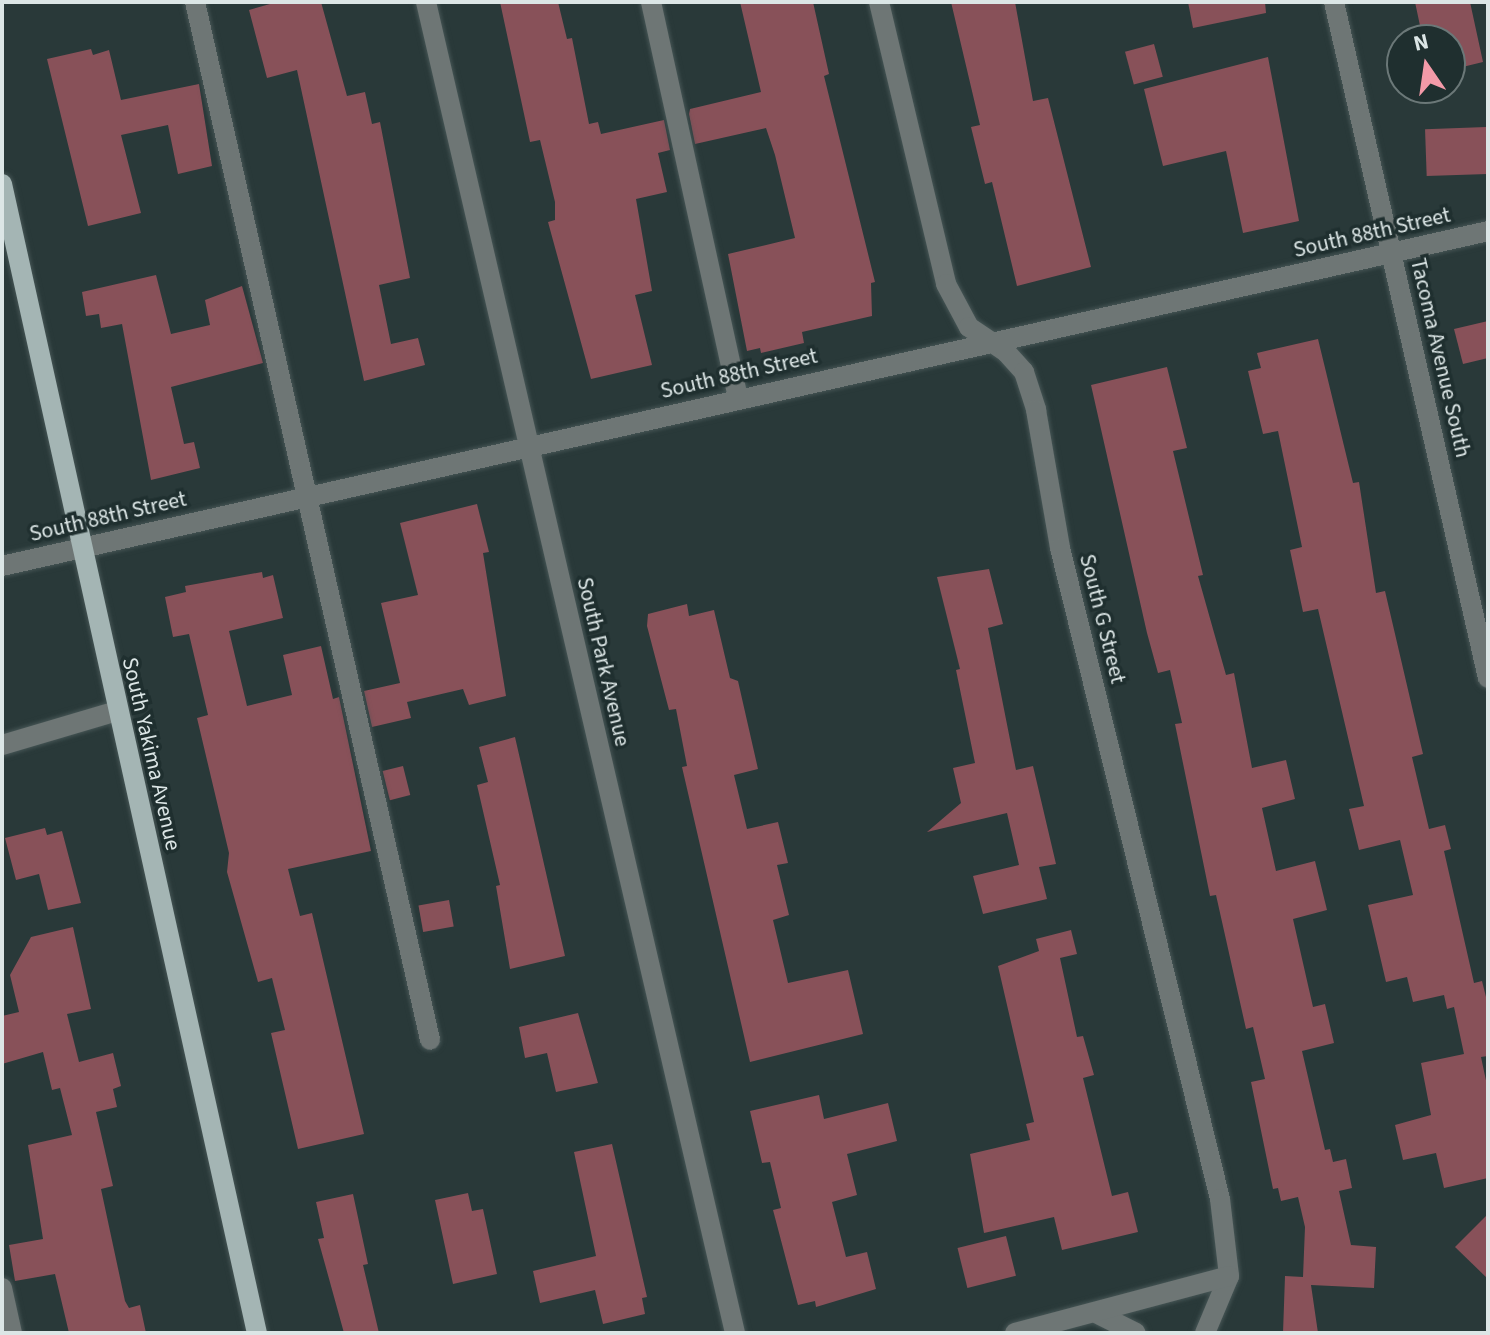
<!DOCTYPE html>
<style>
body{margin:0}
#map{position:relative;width:1490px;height:1335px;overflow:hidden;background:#293939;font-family:"Source Sans 3",sans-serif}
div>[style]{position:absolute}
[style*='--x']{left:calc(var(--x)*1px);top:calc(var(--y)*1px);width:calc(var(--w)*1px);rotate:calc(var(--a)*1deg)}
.building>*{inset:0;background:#885159;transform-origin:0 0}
.roads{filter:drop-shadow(0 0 2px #465555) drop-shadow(0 0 2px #465555)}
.minor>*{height:20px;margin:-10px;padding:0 10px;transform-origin:10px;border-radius:10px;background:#6e7675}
.major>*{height:20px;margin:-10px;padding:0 10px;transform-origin:10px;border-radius:10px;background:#a4b5b4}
span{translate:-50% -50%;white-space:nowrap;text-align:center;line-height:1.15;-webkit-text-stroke:7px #1f2f2f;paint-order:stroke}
.street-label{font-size:22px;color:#dce6e6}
.frame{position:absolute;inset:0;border:4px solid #dce6e6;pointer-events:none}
.north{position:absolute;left:1386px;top:24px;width:80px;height:80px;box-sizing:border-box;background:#1f2f2f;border:2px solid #6b7878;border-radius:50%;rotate:347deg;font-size:22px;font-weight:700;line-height:32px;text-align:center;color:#dce6e6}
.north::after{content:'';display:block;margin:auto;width:28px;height:36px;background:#f39aa8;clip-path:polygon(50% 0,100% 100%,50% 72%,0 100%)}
</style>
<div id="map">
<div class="building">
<div style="clip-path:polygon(277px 2px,321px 2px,347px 96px,365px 92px,372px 124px,380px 122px,410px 278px,379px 285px,391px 344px,418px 338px,425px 365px,364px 381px,297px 70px,267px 78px,249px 10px)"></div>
<div style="clip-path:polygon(500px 2px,558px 2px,567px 39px,572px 38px,589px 124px,598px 122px,601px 134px,664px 120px,670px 150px,658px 153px,667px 192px,636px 199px,652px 291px,635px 295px,652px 365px,591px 379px,548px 222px,555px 220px,555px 202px,540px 140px,530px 142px)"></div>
<div style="clip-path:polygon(740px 2px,813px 2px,829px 74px,824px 76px,875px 282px,871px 283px,872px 316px,802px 332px,804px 343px,761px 353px,760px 348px,747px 351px,728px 254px,795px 238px,775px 155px,766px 128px,695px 144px,689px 114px,690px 109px,761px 92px)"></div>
<div style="clip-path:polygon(951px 2px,1015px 2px,1033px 101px,1048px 98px,1091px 267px,1017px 286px,992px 182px,985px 184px,971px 127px,980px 125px)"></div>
<div style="clip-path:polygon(1188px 2px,1265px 2px,1266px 13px,1193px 28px)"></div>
<div style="clip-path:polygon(1415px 2px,1470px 2px,1483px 62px,1450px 70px,1450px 40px,1423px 40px)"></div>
<div style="left:1154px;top:44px;width:34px;height:30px;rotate:75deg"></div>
<div style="clip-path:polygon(91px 49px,93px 55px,109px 50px,121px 100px,199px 84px,212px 166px,178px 174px,168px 125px,121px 135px,141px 213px,88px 226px,47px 59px)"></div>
<div style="clip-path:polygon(1268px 57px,1299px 221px,1243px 233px,1226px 151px,1163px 166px,1144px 89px)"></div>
<div style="left:1486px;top:127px;width:47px;height:61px;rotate:88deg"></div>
<div style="clip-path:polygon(156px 275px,171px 334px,210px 325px,205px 300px,242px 286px,263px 363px,171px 387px,184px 444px,194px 442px,200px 468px,151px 480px,122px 324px,101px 328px,99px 314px,86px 316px,82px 292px)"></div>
<div style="clip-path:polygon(1488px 321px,1488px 358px,1463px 364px,1454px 329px)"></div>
<div style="clip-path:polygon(1318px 339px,1353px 483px,1359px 482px,1376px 593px,1385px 591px,1423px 754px,1412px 757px,1429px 829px,1445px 825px,1451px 849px,1444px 851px,1474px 983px,1482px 981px,1488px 1005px,1488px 1056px,1481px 1057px,1488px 1090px,1488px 1178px,1444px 1188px,1436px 1153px,1403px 1160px,1395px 1125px,1431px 1115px,1421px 1063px,1464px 1054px,1454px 1007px,1447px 1009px,1444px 995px,1413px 1002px,1407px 977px,1386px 982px,1368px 905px,1413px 895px,1400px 840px,1359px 850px,1349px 809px,1364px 806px,1318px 609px,1303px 612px,1290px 550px,1302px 547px,1278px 431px,1263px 434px,1248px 371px,1261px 368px,1257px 353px)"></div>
<div style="clip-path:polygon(1167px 367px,1187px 448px,1173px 451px,1203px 575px,1198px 576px,1226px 675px,1234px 673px,1252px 768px,1286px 760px,1295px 799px,1262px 808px,1276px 871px,1315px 861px,1327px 910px,1293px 919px,1313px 1007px,1325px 1004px,1334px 1043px,1302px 1051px,1325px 1150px,1330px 1149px,1333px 1162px,1346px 1159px,1352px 1188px,1339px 1191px,1351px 1245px,1376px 1247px,1374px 1288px,1311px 1285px,1318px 1333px,1283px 1333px,1285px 1276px,1303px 1277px,1305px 1227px,1298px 1197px,1281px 1201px,1278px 1188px,1273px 1189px,1251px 1082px,1265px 1079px,1253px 1027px,1246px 1029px,1216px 895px,1210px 896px,1175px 724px,1182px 723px,1170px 670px,1158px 673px,1147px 633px,1091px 385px)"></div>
<div style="clip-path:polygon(477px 504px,489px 552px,483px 553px,506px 696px,469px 705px,463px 689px,407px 702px,411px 718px,372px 727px,364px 691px,400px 683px,381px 603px,418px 595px,400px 523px)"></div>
<div style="clip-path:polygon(989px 569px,1003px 624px,988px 628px,1016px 770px,1033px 766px,1056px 864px,1039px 867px,1047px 899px,983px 914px,973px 876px,1019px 865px,1007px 813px,927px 832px,961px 803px,953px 768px,975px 763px,956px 670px,960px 669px,937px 577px)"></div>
<div style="clip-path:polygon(262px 572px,263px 578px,273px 575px,283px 618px,229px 631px,247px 706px,292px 695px,283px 655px,321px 646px,333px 699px,339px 697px,371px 851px,288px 869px,300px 916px,312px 913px,364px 1134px,298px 1149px,271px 1033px,285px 1030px,272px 978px,258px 982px,227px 872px,229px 853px,197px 718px,208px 715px,189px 634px,173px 637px,165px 597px,186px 592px,185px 586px)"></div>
<div style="clip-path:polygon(687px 604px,689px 616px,714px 610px,730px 678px,738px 681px,758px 769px,734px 775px,747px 829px,778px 822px,788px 863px,777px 865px,789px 915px,773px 920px,788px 983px,848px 970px,863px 1034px,750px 1062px,682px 767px,687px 766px,676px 709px,669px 710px,647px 626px,648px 614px)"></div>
<div style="clip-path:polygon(515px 737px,565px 956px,510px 969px,496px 886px,500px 885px,477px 785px,488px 782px,479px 747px)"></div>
<div style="left:403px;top:766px;width:30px;height:21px;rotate:76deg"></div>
<div style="clip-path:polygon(45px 828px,47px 835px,62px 831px,81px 903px,48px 910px,39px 874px,16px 880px,5px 838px)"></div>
<div style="left:449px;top:900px;width:27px;height:31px;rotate:80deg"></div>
<div style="clip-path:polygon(73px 927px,91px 1009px,67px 1014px,79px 1062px,113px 1053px,121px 1086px,113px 1089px,117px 1107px,96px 1112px,113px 1186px,101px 1189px,125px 1301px,129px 1308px,140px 1305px,146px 1333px,69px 1333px,55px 1274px,15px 1281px,9px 1245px,43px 1239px,28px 1145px,72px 1135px,60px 1088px,52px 1090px,43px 1052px,2px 1064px,2px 1016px,19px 1012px,10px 975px,31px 937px)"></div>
<div style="clip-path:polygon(1071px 930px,1077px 954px,1060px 958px,1077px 1037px,1083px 1036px,1094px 1075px,1083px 1078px,1112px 1196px,1128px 1192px,1138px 1232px,1062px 1250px,1054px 1217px,984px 1233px,970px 1154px,1030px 1140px,1026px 1124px,1034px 1122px,998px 966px,1039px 951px,1036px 939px)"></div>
<div style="clip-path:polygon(578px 1013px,598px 1083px,556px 1092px,547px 1053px,525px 1058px,519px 1027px)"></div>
<div style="clip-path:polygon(819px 1095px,824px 1119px,888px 1103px,897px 1141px,847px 1154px,857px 1195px,832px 1202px,846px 1257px,867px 1252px,876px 1289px,816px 1307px,815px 1301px,798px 1305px,773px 1210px,781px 1208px,770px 1162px,762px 1163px,750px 1111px)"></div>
<div style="clip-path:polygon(612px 1144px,647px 1297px,642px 1298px,645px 1314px,603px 1324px,595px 1290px,540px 1303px,533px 1271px,596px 1256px,574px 1152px)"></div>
<div style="clip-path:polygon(468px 1193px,472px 1211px,483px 1209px,497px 1274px,453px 1284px,435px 1200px)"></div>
<div style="clip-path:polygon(353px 1194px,368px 1264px,363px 1265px,379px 1333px,344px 1333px,318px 1239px,324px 1238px,316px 1202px)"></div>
<div style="clip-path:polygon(1488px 1214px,1488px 1279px,1455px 1247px)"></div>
<div style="left:1006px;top:1236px;width:41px;height:50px;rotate:76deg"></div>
</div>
<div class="roads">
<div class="minor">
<div style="--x:195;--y:2;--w:1064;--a:77.24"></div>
<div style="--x:426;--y:2;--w:1366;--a:76.93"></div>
<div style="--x:651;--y:2;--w:406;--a:77.6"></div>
<div style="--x:879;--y:2;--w:290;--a:76.6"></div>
<div style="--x:946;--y:284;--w:49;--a:61.9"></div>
<div style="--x:969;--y:327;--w:45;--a:34"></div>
<div style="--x:1006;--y:352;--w:27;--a:48"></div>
<div style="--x:1024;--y:372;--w:40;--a:72"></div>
<div style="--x:1036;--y:410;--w:140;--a:80.1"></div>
<div style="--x:1060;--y:548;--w:670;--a:76.19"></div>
<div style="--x:1220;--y:1199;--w:78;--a:83.3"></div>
<div style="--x:1229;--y:1276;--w:62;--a:112.8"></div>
<div style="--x:1334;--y:2;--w:693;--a:77.17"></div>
<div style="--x:2;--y:566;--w:1523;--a:-12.7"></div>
<div style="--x:2;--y:745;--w:120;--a:-16.5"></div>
<div style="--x:2;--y:1288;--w:46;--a:77.5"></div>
<div style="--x:1098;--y:1314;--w:42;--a:26.6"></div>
<div style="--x:1015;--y:1333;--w:221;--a:-14.9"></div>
</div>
<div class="major">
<div style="--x:2;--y:184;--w:1177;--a:77.49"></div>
</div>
</div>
<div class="street-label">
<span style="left:1372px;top:233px;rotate:-13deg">South 88th Street</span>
<span style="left:1440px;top:358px;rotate:77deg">Tacoma Avenue South</span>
<span style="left:739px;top:374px;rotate:-13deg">South 88th Street</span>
<span style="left:108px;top:517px;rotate:-13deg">South 88th Street</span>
<span style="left:1102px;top:619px;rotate:76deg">South G Street</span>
<span style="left:603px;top:662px;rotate:77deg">South Park Avenue</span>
<span style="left:151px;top:754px;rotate:77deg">South Yakima Avenue</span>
</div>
<div class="frame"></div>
<div class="north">N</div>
</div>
